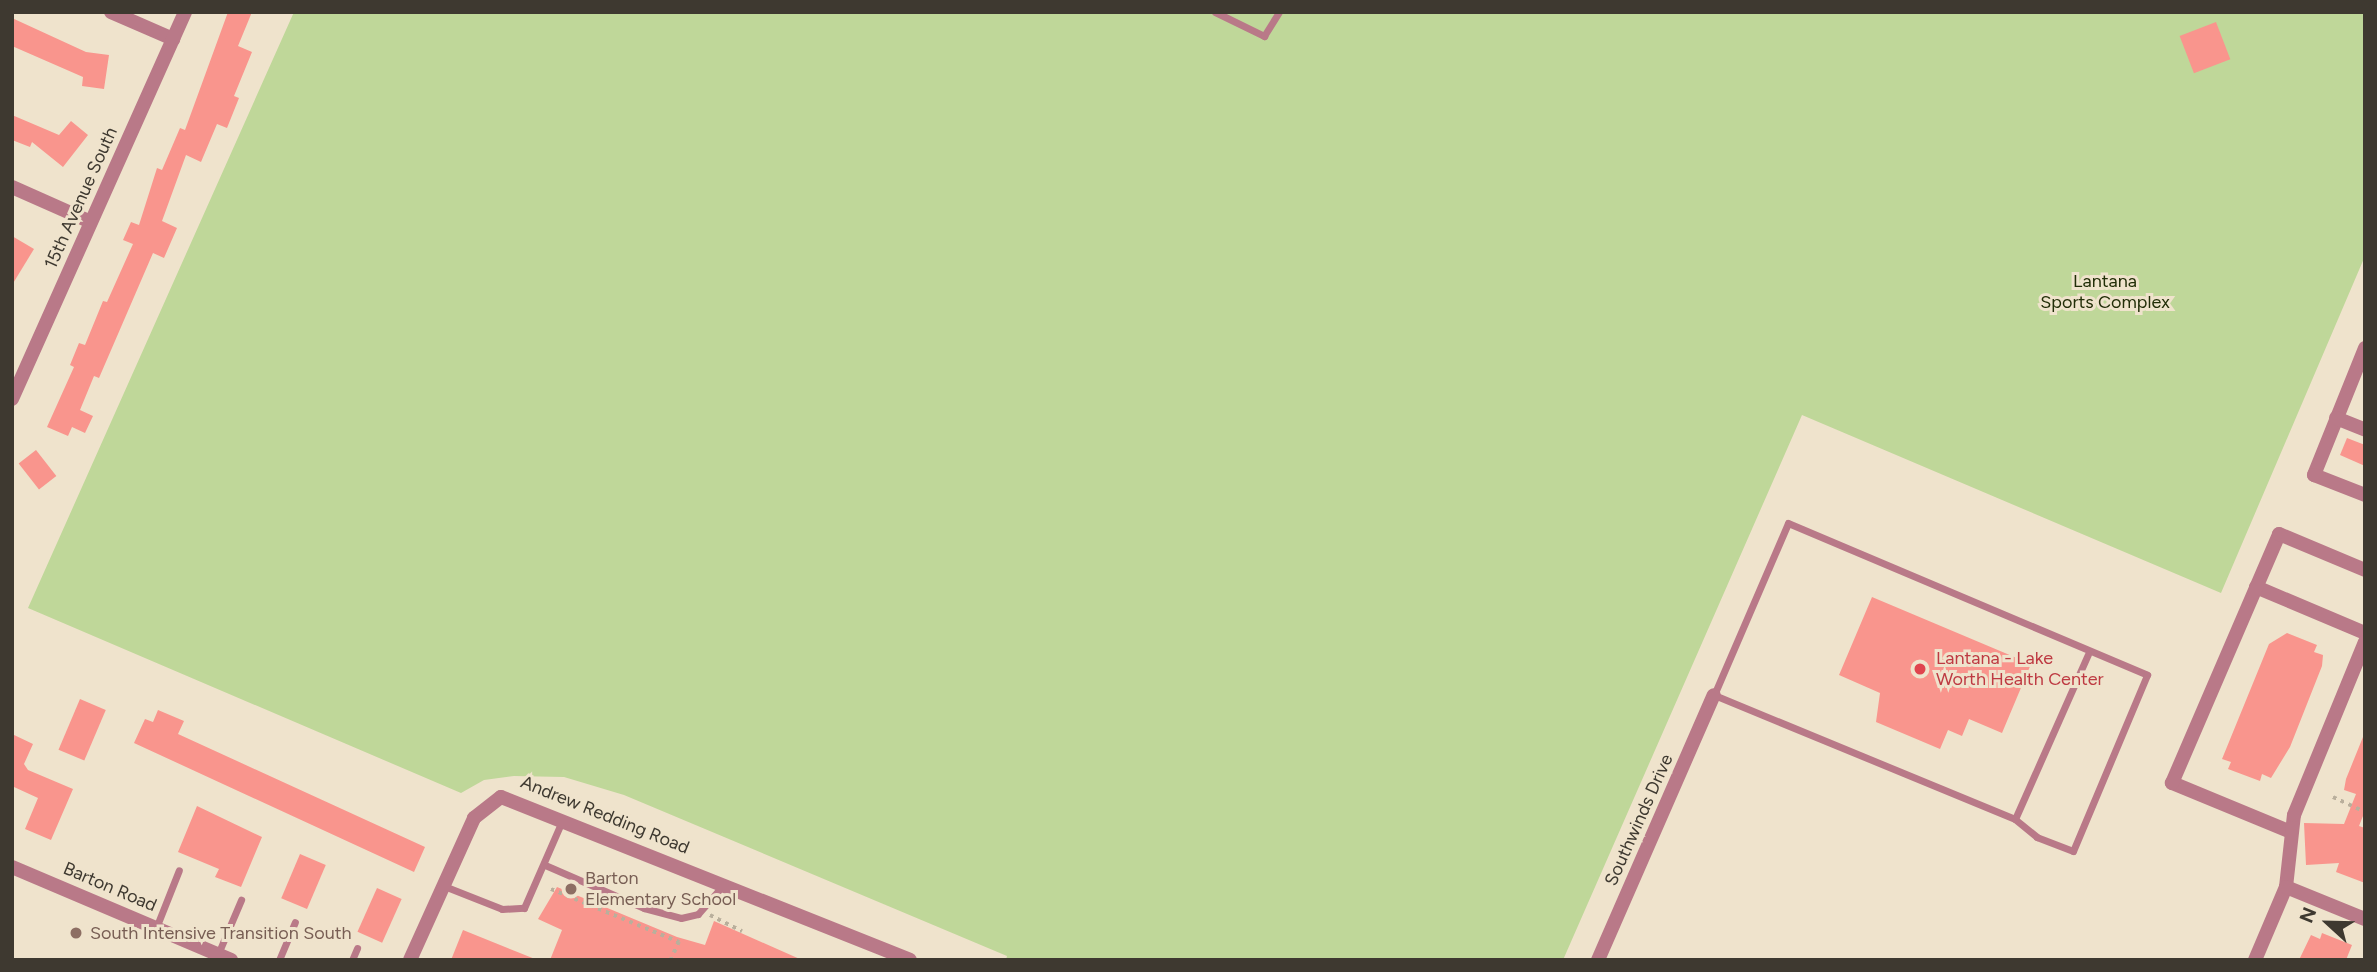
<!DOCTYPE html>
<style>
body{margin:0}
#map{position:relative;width:2377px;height:972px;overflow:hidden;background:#efe3cc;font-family:Figtree,sans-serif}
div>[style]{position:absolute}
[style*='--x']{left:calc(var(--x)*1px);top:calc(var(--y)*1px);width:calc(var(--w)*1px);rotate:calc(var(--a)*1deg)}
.green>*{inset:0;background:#bfd799}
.building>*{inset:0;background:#f9958d;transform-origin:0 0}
.path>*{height:3.5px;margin-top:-1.75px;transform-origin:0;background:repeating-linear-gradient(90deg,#b9af9c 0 3.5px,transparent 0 8.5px)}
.service>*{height:7px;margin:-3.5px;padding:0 3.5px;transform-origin:3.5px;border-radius:3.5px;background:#b97988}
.minor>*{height:14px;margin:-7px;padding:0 7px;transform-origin:7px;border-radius:7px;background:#b97988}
.tertiary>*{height:14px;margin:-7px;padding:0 7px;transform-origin:7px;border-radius:7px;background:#b97988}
.dots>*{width:19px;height:19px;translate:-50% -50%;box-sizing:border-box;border:4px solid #efe3cc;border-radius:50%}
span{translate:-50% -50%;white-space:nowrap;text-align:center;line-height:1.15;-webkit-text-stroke:6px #efe3cc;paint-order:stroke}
.street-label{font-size:18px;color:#3e3930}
.park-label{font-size:18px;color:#222e08}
.health-label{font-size:18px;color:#be3a42}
.left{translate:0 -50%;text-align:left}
.education-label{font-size:18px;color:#785e54}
.frame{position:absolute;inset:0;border:14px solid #3e3930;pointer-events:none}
.north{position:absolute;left:2293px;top:888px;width:70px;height:70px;-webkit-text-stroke:5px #efe3cc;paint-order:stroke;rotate:292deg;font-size:19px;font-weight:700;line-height:28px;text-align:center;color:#3e3930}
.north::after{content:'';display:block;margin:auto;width:24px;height:32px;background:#3e3930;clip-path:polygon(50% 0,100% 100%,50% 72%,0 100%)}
</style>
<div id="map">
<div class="green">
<div style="clip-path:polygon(294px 12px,2365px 12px,2365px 256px,2221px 593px,1802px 415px,1563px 960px,1006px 960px,1007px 956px,624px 795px,564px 777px,514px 776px,484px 780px,461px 793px,28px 608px)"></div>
</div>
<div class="building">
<div style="clip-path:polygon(228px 12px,252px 12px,238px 46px,252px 52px,234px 96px,239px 98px,227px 128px,217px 124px,201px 162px,186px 155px,162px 221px,177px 228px,164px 258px,153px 253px,99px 378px,94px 376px,80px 410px,93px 416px,85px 433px,72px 427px,68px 436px,47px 427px,74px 367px,70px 365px,79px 343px,85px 345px,103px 301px,107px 302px,133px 244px,123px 240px,131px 222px,139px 225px,157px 168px,162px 170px,180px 128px,185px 130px)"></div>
<div style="clip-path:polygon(12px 18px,86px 52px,109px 55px,104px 89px,82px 86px,83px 77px,12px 46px)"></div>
<div style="left:2216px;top:22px;width:40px;height:39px;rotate:69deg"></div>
<div style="clip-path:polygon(12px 115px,59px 135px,71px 121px,88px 135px,63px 167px,32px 142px,30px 147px,12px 140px)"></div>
<div style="clip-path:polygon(12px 236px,34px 249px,12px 285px)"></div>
<div style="clip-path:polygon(2347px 438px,2365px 445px,2365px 466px,2340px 455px)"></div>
<div style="left:36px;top:450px;width:33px;height:22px;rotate:52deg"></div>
<div style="clip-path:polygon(1872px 597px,2031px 664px,2002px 733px,1969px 719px,1962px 736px,1948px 730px,1940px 749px,1876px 722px,1880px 693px,1839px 675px)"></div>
<div style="clip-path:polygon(2287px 633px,2317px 645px,2314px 652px,2323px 655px,2322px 666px,2290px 747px,2271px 778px,2262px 774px,2260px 781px,2228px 769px,2231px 762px,2222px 759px,2269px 644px)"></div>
<div style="left:80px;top:699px;width:28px;height:55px;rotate:23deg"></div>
<div style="clip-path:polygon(158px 710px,184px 721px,178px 734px,425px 847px,414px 872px,134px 743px,145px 719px,153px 722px)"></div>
<div style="clip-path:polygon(2365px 732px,2365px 811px,2359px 826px,2365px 828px,2365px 883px,2336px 872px,2339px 863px,2306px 865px,2304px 823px,2344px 824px,2356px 794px,2344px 790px,2346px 779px)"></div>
<div style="clip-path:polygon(12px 734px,33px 744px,24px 764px,28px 770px,73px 789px,51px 840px,25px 829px,38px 798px,14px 787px,12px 792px)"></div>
<div style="clip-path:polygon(197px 806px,262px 837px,241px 887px,215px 877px,219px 869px,178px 852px)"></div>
<div style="left:300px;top:854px;width:28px;height:48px;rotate:23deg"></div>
<div style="clip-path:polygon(557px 887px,677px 937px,705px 945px,714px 921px,802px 960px,550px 960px,562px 930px,538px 919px)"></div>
<div style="left:377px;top:888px;width:27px;height:48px;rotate:24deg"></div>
<div style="clip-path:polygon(463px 930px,535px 959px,535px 960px,451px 960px)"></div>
<div style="clip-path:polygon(2322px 933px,2352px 945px,2346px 960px,2299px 960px,2311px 935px,2320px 939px)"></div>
</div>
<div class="path">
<div style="--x:2333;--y:797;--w:35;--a:25"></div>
<div style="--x:551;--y:889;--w:139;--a:22.5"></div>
<div style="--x:679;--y:942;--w:20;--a:114"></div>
<div style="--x:710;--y:915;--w:36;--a:27"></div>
</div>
<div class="service">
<div style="--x:1215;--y:12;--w:55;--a:26.1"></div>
<div style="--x:1264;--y:36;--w:28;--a:-58"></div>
<div style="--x:1788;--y:523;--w:390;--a:22.9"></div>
<div style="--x:2147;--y:675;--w:191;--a:112.8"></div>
<div style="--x:2073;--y:851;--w:39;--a:-159"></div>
<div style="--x:2037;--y:837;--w:28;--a:-141"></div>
<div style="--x:2015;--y:819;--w:326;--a:-157.6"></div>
<div style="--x:1714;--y:695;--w:187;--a:-66.7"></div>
<div style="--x:2015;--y:819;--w:180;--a:-66.1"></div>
<div style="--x:545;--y:865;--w:108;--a:23.5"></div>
<div style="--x:644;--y:908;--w:38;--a:15"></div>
<div style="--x:681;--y:918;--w:17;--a:-13"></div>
<div style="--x:698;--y:914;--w:38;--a:-49"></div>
<div style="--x:444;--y:886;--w:62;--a:21.6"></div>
<div style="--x:502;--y:909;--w:22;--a:-3"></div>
<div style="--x:524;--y:908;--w:95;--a:-66.4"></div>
<div style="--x:156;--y:928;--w:62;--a:-68.4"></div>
<div style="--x:218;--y:954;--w:59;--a:-66.9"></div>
<div style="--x:279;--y:960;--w:41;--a:-67.2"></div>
<div style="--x:352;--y:960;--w:13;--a:-67"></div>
</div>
<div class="minor">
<div style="--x:111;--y:12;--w:68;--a:23.5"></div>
<div style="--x:12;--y:187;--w:86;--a:23.9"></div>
<div style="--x:2365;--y:348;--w:137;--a:111.9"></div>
<div style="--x:2314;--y:475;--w:55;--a:21.4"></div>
<div style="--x:12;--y:399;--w:424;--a:-65.9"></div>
<div style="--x:2336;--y:418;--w:31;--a:22"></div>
<div style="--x:2256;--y:587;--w:118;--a:22.9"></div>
<div style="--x:2291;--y:832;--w:129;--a:-157.6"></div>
<div style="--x:2172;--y:783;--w:271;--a:-66.7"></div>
<div style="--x:2279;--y:534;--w:93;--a:22.7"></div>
<div style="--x:2286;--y:887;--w:72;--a:-83.7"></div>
<div style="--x:2294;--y:815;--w:187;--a:-67.7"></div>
<div style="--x:1598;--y:960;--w:289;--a:-66.4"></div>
<div style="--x:2255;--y:960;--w:79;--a:-67"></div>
<div style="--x:2286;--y:887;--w:85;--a:22.1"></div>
</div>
<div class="tertiary">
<div style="--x:12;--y:867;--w:238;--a:23"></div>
<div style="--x:410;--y:960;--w:156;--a:-65.7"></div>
<div style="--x:474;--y:818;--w:34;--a:-38"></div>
<div style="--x:501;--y:797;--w:440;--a:21.7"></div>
</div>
<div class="dots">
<div style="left:1920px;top:669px;background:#e0444e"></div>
<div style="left:571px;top:889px;background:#8d6e63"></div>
<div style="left:76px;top:933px;background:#8d6e63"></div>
</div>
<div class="street-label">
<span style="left:81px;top:198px;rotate:-66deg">15th Avenue South</span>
<span style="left:605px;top:815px;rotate:22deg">Andrew Redding Road</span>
<span style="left:1639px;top:820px;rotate:-66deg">Southwinds Drive</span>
<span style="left:110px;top:887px;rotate:23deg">Barton Road</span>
</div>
<div class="park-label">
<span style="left:2105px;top:292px">Lantana<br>Sports Complex</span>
</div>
<div class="health-label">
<span class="left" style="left:1936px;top:669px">Lantana - Lake<br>Worth Health Center</span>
</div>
<div class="education-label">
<span class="left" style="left:585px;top:889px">Barton<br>Elementary School</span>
<span class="left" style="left:90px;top:933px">South Intensive Transition South</span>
</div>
<div class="frame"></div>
<div class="north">N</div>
</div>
